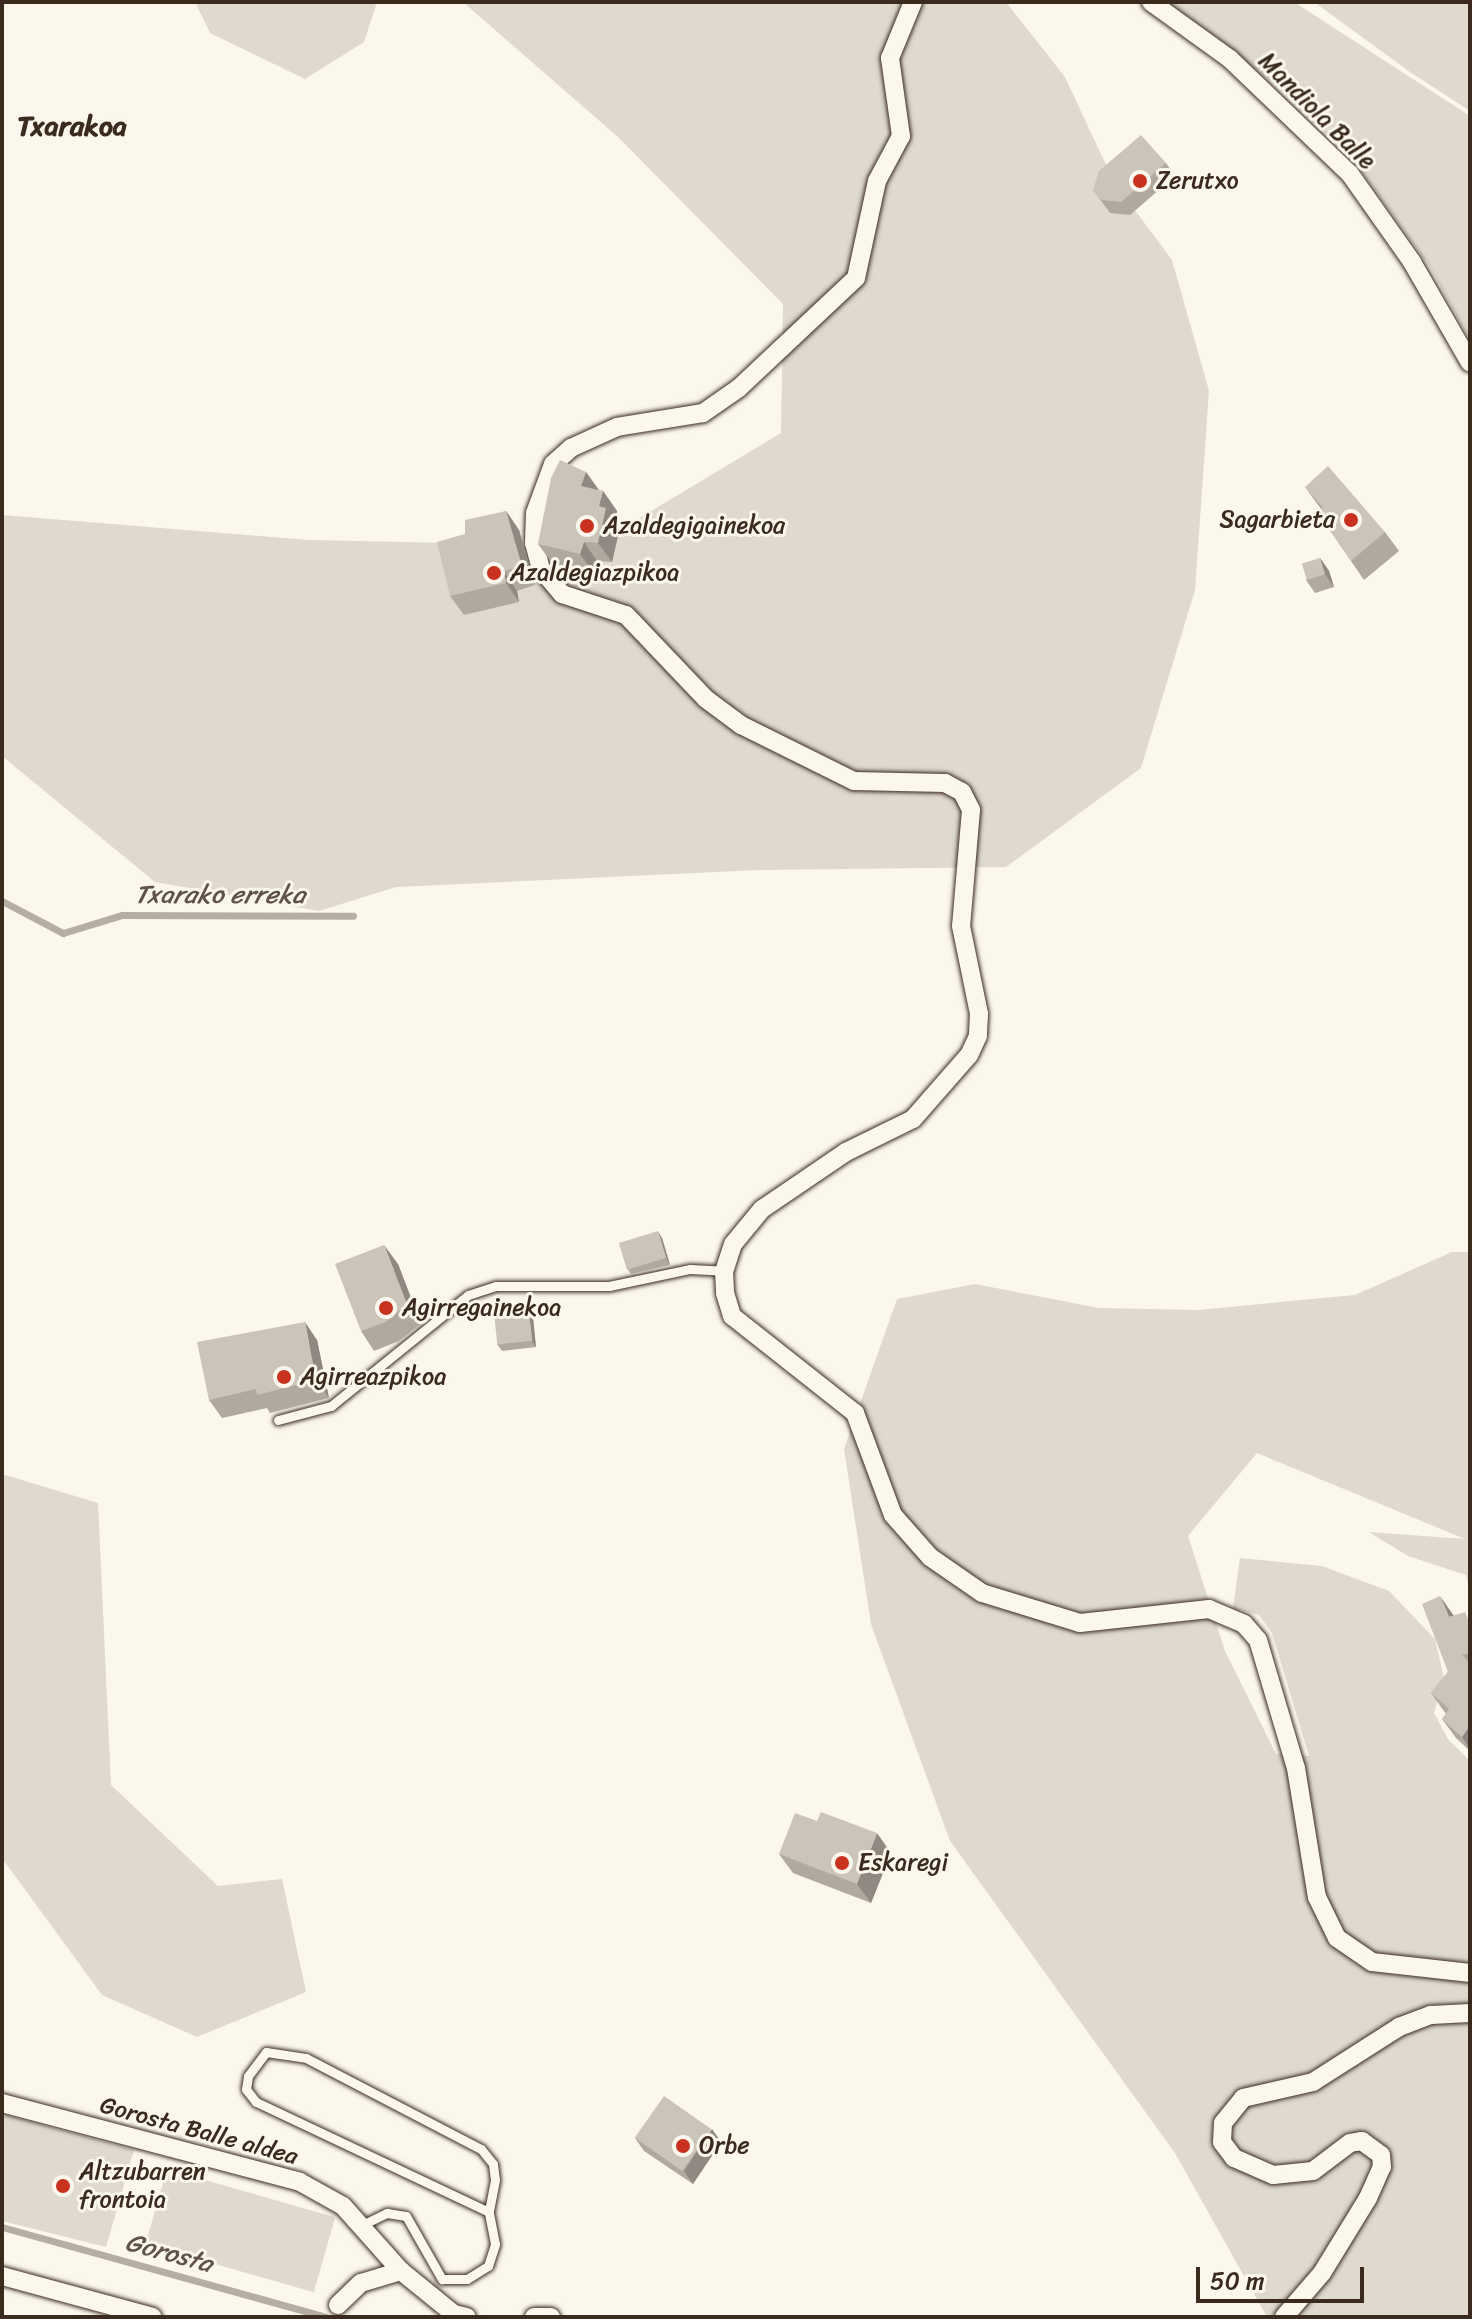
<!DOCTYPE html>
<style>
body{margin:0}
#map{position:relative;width:1472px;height:2319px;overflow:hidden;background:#fbf7ec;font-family:Sriracha,sans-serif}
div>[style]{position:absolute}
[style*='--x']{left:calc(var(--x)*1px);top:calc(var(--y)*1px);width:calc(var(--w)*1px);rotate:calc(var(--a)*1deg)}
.green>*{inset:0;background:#dfd9ce;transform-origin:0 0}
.stream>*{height:7px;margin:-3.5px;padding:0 3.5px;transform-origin:3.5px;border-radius:3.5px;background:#b6aea2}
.roads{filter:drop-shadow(0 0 2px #3b2a1e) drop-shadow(0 0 2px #3b2a1e)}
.service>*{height:9px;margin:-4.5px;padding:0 4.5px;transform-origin:4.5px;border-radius:4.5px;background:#fbf7ec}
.minor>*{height:18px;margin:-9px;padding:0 9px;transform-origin:9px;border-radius:9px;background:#fbf7ec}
.wall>*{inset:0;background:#afa99f}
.shaded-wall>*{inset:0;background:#8f8982}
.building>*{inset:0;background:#ccc4b9;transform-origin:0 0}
.dots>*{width:22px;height:22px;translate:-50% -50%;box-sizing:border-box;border:4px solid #fbf7ec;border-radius:50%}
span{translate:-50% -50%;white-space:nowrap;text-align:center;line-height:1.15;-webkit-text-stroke:6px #fbf7ec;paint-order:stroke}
.street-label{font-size:24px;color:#3b2a1e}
.poi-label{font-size:24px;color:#3b2a1e}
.left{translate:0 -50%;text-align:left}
.right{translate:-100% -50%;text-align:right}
.water-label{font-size:26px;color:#605246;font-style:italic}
.quarter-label{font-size:28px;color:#3b2a1e;font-weight:700}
.frame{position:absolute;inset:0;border:4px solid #3b2a1e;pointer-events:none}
.scale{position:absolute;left:1196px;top:2267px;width:168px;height:36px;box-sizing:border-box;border:4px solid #3b2a1e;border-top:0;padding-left:10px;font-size:24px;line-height:28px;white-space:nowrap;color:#3b2a1e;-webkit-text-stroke:6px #fbf7ec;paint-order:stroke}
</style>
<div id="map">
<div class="green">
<div style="clip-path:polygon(195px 2px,377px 2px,364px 42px,305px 79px,210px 33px)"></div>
<div style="clip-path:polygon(463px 2px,1006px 2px,1065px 77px,1114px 182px,1172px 260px,1209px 391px,1195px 590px,1141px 768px,1006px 867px,759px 870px,396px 887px,319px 911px,155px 882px,2px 756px,2px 515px,309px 540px,593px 546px,781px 433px,783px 304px,618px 137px)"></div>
<div style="clip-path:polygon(1166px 2px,1294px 2px,1470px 116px,1470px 340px,1430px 267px,1350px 155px,1273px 83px)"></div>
<div style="clip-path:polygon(1314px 2px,1470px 2px,1470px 111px,1410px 72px)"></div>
<div style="clip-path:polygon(1452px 1252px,1470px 1252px,1470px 1591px,1466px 1575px,1408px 1556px,1369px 1532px,1465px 1539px,1257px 1453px,1188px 1536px,1225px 1651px,1276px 1754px,1309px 1756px,1272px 1633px,1259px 1615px,1233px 1608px,1240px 1558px,1322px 1566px,1389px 1591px,1435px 1639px,1444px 1678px,1434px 1713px,1448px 1739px,1470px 1761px,1470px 2317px,1267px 2317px,1175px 2153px,950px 1841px,871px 1624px,844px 1449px,897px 1299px,975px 1284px,1099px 1308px,1198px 1310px,1355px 1295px)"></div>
<div style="clip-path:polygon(2px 1474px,98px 1503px,111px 1785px,218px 1886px,282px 1879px,306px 1992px,197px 2037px,102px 1995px,2px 1858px)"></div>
<div style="clip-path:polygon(2px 2114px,134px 2150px,106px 2247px,2px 2221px)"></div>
<div style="left:167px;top:2169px;width:175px;height:78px;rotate:16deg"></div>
</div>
<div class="stream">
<div style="--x:2;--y:901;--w:69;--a:27.7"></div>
<div style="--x:63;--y:933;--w:62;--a:-17"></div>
<div style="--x:122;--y:915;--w:231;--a:0.2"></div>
<div style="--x:2;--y:2227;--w:336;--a:15.5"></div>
</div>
<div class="roads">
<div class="service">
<div style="--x:278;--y:1420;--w:55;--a:-14.8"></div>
<div style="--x:331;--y:1406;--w:176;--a:-39"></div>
<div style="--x:468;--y:1295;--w:29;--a:-18"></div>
<div style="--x:496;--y:1286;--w:113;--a:0"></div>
<div style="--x:609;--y:1286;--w:83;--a:-11.9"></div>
<div style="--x:690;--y:1269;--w:34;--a:3"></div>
<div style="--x:362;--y:2225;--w:28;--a:-26"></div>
<div style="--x:387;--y:2213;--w:19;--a:9"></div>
<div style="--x:406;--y:2216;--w:73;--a:60.3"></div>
<div style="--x:442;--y:2279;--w:25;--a:0"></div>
<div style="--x:467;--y:2279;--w:25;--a:-32"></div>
<div style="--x:488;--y:2266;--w:23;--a:-72"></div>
<div style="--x:495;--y:2244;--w:33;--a:-101"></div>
<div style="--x:489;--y:2212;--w:258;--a:-154.7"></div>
<div style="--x:256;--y:2102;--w:16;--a:-128"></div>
<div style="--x:246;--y:2089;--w:13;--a:-81"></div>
<div style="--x:248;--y:2076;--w:30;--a:-53"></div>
<div style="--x:266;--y:2052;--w:40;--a:8.5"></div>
<div style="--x:306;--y:2058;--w:197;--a:27.5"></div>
<div style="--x:481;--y:2149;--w:19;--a:51"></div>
<div style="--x:493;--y:2164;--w:16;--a:83"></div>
<div style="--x:495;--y:2180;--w:33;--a:101"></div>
</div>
<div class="minor">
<div style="--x:913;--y:2;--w:61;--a:112.3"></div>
<div style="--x:890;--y:58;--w:79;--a:82"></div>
<div style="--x:901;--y:136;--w:51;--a:118.1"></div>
<div style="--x:877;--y:181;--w:99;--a:102.2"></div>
<div style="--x:856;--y:278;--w:161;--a:136.8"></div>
<div style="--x:739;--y:388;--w:44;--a:145.2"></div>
<div style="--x:703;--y:413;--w:87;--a:170.8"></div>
<div style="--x:617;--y:427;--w:51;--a:155.5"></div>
<div style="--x:571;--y:448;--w:24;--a:138"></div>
<div style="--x:553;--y:464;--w:52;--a:110.2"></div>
<div style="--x:535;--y:513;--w:30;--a:92"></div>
<div style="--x:534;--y:543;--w:27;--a:75"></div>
<div style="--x:541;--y:569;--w:33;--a:50"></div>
<div style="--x:562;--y:594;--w:67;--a:18.2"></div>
<div style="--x:626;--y:615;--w:116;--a:46.4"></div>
<div style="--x:706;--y:699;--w:44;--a:36.6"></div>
<div style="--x:741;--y:725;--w:126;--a:26.4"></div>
<div style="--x:854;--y:781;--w:91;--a:1.3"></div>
<div style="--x:945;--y:783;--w:19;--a:28"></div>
<div style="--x:962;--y:792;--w:20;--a:63"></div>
<div style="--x:971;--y:810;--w:116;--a:94.9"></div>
<div style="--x:961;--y:926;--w:90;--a:78.4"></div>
<div style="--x:979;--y:1014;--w:22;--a:93"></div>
<div style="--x:978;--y:1036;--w:21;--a:115"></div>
<div style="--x:969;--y:1055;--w:85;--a:131.2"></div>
<div style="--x:913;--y:1119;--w:75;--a:153.8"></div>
<div style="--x:846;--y:1152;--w:102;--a:145.8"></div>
<div style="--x:762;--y:1209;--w:45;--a:129.6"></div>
<div style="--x:733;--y:1244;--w:28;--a:108"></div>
<div style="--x:724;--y:1271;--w:22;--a:87"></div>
<div style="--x:725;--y:1293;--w:24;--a:73"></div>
<div style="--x:732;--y:1316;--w:157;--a:38.3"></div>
<div style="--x:855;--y:1413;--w:109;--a:69.6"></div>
<div style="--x:893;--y:1515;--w:56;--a:48.6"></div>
<div style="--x:930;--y:1557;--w:63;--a:34.7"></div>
<div style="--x:982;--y:1593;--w:102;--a:17"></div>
<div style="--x:1080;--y:1623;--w:130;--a:-6.2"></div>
<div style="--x:1209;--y:1609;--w:38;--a:23"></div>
<div style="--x:1244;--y:1624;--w:21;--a:49"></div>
<div style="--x:1258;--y:1640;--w:134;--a:73.5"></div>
<div style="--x:1296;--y:1768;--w:131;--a:80.8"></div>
<div style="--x:1317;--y:1897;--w:46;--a:64"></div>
<div style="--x:1337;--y:1938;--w:42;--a:34.4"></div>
<div style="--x:1372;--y:1962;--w:99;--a:6.4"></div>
<div style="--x:1151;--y:2;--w:97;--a:35.8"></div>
<div style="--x:1230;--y:59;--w:166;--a:43.8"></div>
<div style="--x:1350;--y:174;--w:108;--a:54.8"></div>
<div style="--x:1412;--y:262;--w:116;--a:60.1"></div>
<div style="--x:2;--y:2103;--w:308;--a:14.8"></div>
<div style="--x:300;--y:2182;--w:49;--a:29.2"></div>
<div style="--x:343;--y:2206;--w:87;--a:48.3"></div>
<div style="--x:2;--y:2276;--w:156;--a:15.2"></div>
<div style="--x:338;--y:2305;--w:32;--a:-44"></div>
<div style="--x:361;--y:2283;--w:42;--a:-16.7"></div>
<div style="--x:401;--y:2271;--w:68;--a:39.1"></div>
<div style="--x:454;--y:2314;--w:13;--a:13"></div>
<div style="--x:534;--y:2317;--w:17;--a:0"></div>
<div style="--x:1284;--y:2317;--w:58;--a:-49.2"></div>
<div style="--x:1322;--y:2273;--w:88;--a:-58.5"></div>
<div style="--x:1368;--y:2198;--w:34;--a:-66"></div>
<div style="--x:1382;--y:2167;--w:12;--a:-95"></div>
<div style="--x:1381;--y:2155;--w:24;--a:-144"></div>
<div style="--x:1362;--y:2141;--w:12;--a:171"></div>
<div style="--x:1350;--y:2143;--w:46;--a:142.9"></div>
<div style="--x:1313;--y:2171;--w:40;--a:174.3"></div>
<div style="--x:1273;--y:2175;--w:43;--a:-156.4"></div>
<div style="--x:1234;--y:2158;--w:20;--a:-127"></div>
<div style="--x:1222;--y:2142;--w:19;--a:-87"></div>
<div style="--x:1223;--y:2123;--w:32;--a:-51"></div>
<div style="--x:1243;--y:2098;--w:72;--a:-12.9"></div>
<div style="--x:1313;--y:2082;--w:102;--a:-32.6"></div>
<div style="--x:1399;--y:2027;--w:34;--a:-21"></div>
<div style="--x:1431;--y:2015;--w:39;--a:-3"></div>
</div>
</div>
<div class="wall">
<div style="clip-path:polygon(1166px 163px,1175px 176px,1130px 215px,1110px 213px,1093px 190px)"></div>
<div style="clip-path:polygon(586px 472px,599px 490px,603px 491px,617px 511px,615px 519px,620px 527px,612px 562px,597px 561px,594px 573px,552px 563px,538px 544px)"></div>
<div style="clip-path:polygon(1305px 487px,1385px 532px,1399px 551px,1364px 580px,1316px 510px,1321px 509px)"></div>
<div style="clip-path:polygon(506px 511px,519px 530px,535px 585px,517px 591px,519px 602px,464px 615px,450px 596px,465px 534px)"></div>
<div style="clip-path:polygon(1320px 558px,1329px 571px,1334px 587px,1315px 593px,1306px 580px)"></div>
<div style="clip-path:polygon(662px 1238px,670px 1265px,631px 1274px,626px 1267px)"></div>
<div style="clip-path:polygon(398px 1264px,421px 1324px,399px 1341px,374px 1351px,361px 1331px)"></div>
<div style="clip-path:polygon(529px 1311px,533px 1318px,536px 1347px,502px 1351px,497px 1344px)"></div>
<div style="clip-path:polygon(317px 1340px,329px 1398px,270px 1413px,267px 1408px,222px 1418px,209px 1400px)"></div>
<div style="clip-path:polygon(1453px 1616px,1470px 1620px,1470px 1751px,1456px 1738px,1442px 1719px,1446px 1714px,1431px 1693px,1448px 1672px)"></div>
<div style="clip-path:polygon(891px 1853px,871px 1903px,793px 1873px,779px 1854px)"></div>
<div style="clip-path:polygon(635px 2138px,721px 2142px,693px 2184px,644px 2151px)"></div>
</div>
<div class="shaded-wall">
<div style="clip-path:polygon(586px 472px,600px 492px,581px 486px)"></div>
<div style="clip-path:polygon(603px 491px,617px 511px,615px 519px,620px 527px,612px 562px,598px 543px,599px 506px)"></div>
<div style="clip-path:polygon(506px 511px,519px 530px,535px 585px,522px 566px)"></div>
<div style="clip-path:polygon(584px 542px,597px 561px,594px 573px,580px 554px)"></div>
<div style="clip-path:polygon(1320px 558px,1329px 571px,1334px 587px,1325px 574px)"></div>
<div style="clip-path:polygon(504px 571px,517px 591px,519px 602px,506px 583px)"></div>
<div style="clip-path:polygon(658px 1231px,662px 1238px,670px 1265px,666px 1258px)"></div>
<div style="clip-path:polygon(384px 1245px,398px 1264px,421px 1324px,407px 1304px)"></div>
<div style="clip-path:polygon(529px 1311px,533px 1318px,536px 1347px,532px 1341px)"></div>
<div style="clip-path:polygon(305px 1322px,317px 1340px,329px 1398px,316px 1380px)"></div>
<div style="clip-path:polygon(1440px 1596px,1454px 1616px,1449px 1617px)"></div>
<div style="clip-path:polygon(1469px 1727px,1470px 1729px,1470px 1749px,1462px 1737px)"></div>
<div style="clip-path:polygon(877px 1833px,891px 1853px,871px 1903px,857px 1884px)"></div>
<div style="clip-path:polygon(712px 2129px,721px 2142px,693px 2184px,684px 2171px)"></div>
</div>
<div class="building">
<div style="clip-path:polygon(1141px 135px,1166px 163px,1121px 202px,1101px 200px,1093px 190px,1099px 171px)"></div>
<div style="clip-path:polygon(560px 460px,586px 472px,581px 486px,603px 491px,599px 506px,606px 508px,598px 543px,584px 542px,580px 554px,538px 544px,551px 478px)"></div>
<div style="clip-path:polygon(1328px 466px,1385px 532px,1351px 561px,1316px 510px,1323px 508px,1305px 487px)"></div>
<div style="clip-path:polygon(506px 511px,522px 566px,504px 571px,506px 583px,450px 596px,437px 542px,465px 534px,465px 520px)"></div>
<div style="left:1320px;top:558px;width:17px;height:19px;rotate:73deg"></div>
<div style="left:658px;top:1231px;width:28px;height:41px;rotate:73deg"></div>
<div style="clip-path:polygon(384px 1245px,407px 1304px,386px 1322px,361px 1331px,335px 1264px)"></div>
<div style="left:529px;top:1311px;width:30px;height:35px;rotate:84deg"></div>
<div style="clip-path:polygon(305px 1322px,316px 1380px,257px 1395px,256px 1389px,209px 1400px,197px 1342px)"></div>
<div style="clip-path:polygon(1440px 1596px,1449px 1617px,1465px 1612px,1470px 1624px,1470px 1653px,1462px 1655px,1470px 1663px,1470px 1728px,1469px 1727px,1462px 1737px,1442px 1719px,1449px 1709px,1431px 1693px,1448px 1672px,1422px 1604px)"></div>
<div style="clip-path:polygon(821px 1812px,877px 1833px,857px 1884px,779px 1854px,795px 1813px,817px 1821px)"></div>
<div style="left:664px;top:2096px;width:58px;height:51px;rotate:35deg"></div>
</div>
<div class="dots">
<div style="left:1140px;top:181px;background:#c8321e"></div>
<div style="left:1351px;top:520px;background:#c8321e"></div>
<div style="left:587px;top:526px;background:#c8321e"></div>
<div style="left:494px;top:573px;background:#c8321e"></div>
<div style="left:386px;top:1308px;background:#c8321e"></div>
<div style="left:284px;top:1377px;background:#c8321e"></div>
<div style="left:842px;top:1863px;background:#c8321e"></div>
<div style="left:683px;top:2146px;background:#c8321e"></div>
<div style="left:63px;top:2186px;background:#c8321e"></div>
</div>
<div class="street-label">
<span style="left:1317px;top:111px;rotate:45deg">Mandiola Balle</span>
<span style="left:199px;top:2131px;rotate:15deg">Gorosta Balle aldea</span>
</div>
<div class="poi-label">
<span class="left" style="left:1156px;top:181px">Zerutxo</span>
<span class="right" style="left:1335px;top:520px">Sagarbieta</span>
<span class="left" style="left:603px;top:526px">Azaldegigainekoa</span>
<span class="left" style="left:510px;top:573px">Azaldegiazpikoa</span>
<span class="left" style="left:402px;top:1308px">Agirregainekoa</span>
<span class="left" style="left:300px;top:1377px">Agirreazpikoa</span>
<span class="left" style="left:858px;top:1863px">Eskaregi</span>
<span class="left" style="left:699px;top:2146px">Orbe</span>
<span class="left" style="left:79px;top:2186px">Altzubarren<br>frontoia</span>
</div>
<div class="water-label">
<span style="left:220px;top:895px">Txarako erreka</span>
<span style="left:169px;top:2253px;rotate:15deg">Gorosta</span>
</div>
<div class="quarter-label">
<span style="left:72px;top:126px">Txarakoa</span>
</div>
<div class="frame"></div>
<div class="scale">50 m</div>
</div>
